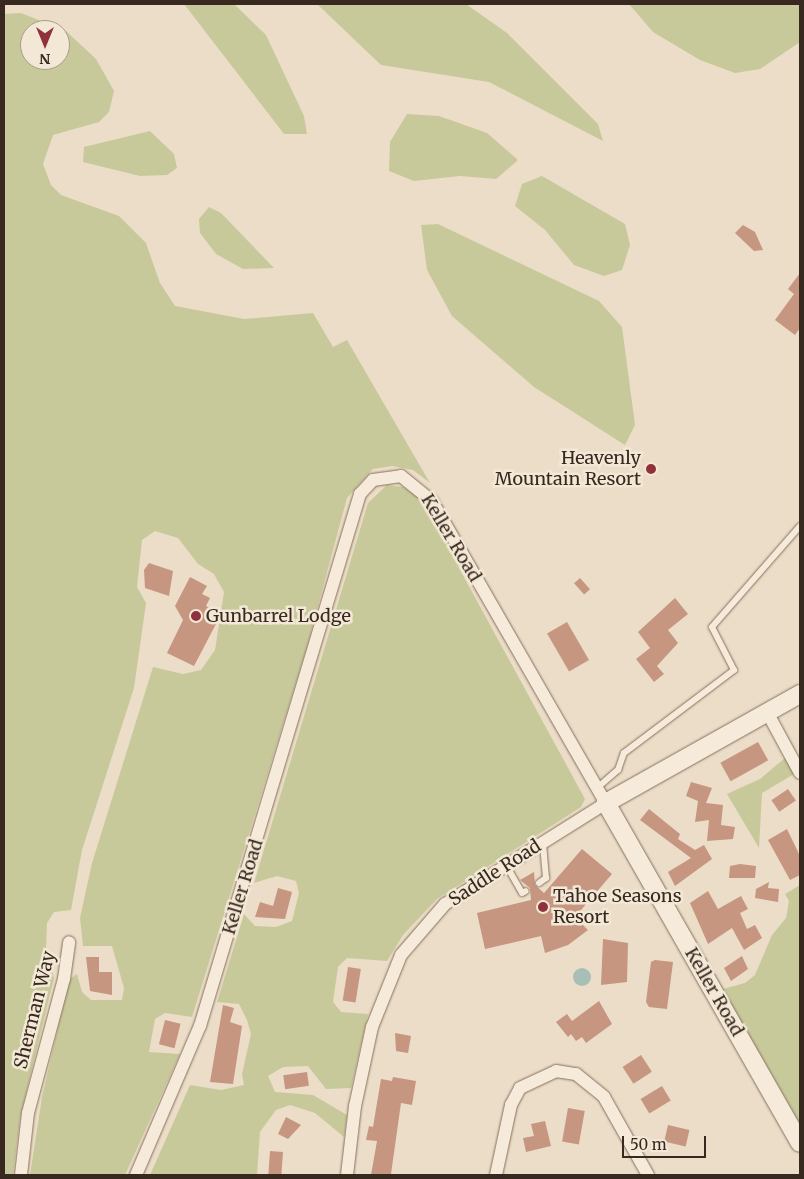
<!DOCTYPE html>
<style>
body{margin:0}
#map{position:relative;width:804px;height:1179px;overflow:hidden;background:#ebddc7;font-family:Merriweather,serif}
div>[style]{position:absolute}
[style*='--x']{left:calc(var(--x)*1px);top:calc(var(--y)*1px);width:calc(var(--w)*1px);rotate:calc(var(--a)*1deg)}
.green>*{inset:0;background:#c8c99b}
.water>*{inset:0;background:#a8bfb6}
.round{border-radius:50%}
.building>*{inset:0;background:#c69680;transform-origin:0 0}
.roads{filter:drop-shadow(0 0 1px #866f5e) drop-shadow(0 0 1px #866f5e)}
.lane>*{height:6px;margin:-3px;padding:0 3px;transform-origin:3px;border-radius:3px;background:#f6ebda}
.street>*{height:12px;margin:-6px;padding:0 6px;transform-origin:6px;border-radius:6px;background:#f6ebda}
.secondary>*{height:18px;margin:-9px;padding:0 9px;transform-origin:9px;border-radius:9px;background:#f6ebda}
.dots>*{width:14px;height:14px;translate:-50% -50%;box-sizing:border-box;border:2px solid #f3e8d6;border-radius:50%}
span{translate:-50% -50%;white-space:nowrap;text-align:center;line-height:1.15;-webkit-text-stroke:5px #f3e8d6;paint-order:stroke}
.poi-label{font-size:18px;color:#372920}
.right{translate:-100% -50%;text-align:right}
.left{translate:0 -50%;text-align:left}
.street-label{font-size:18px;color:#372920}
.frame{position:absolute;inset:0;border:5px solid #372920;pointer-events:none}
.north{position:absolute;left:20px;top:20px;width:50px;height:50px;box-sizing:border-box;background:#f3e8d6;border:1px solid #a89c8d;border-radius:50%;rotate:180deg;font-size:14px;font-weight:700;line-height:20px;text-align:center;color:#372920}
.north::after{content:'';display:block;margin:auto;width:18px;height:22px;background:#90323c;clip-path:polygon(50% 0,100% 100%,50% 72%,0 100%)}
.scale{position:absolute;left:622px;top:1136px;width:84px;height:22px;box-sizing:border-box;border:2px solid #372920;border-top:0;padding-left:6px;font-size:15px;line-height:18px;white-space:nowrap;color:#372920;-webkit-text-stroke:4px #f3e8d6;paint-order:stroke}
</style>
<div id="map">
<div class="green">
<div style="clip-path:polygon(184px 4px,234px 4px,266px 35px,304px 116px,307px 134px,284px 134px)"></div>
<div style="clip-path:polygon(317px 4px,466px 4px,507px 33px,598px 124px,603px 141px,489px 82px,381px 65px)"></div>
<div style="clip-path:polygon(629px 4px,800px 4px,800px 42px,760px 69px,735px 73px,700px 60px,653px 32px)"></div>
<div style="clip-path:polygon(evenodd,21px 13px,66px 31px,96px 59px,114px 91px,109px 112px,99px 122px,53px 135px,43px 164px,51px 185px,61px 195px,119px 216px,146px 243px,160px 283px,175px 306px,244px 319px,313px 313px,333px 347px,347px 340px,430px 483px,413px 470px,392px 466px,373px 469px,347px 498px,307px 647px,192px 1017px,165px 1013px,155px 1019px,149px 1052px,180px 1054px,125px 1175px,30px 1175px,42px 1097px,69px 980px,77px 974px,82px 992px,91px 1000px,122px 1000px,124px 988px,112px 946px,83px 946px,80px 918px,92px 863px,153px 667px,183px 674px,201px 670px,215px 650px,224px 592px,214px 574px,198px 564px,178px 538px,155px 531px,142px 540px,137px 587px,146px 603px,134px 688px,82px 850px,71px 910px,54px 912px,47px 923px,46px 947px,54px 978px,20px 1118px,13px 1175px,4px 1175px,4px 14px,21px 13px,30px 30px,60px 30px,60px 60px,30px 60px,30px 30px)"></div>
<div style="clip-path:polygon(407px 114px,439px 116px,487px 133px,518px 160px,496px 179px,460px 176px,414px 181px,389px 171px,390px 142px)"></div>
<div style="clip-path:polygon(150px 131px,174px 154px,177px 168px,167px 175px,140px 176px,83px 162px,84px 147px)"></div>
<div style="clip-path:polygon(542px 176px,625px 224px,630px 245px,622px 270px,604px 276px,574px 265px,545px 230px,515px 206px,522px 184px)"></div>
<div style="clip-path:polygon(209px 207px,221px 213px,274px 268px,243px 269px,216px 254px,200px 233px,199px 219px)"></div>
<div style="clip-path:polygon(438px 224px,599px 301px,622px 327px,635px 425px,625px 445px,534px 387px,452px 316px,427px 270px,421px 225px)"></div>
<div style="clip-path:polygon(387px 485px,403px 487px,422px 500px,585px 799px,581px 807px,437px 899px,403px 935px,387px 961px,347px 958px,338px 967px,333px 1002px,341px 1012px,368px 1014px,351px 1088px,326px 1089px,308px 1066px,283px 1067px,268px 1076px,275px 1092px,313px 1095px,347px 1115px,344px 1137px,315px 1113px,290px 1105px,276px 1110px,260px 1132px,257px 1175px,150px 1175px,190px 1085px,221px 1090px,244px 1085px,242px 1074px,251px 1034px,247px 1020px,239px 1004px,217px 1002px,244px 914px,255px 926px,276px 927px,292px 921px,299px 893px,296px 881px,277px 876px,254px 883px,368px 503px)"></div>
<div style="clip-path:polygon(785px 758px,794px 774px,762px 793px,759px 848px,727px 794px,760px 779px)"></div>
<div style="clip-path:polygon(800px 885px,800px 1124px,723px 989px,745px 983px,755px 975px,772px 935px,786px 918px,789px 901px,785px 894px)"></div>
</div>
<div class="water">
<div class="round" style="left:573px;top:968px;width:18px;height:18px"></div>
</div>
<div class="building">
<div style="clip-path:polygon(743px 225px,755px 232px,763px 250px,754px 251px,735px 233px)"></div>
<div style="clip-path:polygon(800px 273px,800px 328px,795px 335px,775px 320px,794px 294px,788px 289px)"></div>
<div style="clip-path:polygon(149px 563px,173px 571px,169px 596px,145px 588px,144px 570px)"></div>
<div style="clip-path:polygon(190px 577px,207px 586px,202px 594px,210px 598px,206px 606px,213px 610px,209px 618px,217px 622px,194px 666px,167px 653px,183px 620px,175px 606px)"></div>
<div style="left:580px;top:578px;width:15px;height:8px;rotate:48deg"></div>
<div style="clip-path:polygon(675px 598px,688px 614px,668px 630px,678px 643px,657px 666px,664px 674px,654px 682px,636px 659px,650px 648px,638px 632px)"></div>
<div style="left:567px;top:622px;width:44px;height:23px;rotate:60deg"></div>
<div style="left:758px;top:742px;width:21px;height:43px;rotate:61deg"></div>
<div style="clip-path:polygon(691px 782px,712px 788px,706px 803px,723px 805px,721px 825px,735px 827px,733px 839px,707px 841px,709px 820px,695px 822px,698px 801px,686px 796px)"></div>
<div style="left:788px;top:789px;width:14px;height:20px;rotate:56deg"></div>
<div style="clip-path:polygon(649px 809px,680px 834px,678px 839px,695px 850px,704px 845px,712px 859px,675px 886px,668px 872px,691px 858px,640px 820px)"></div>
<div style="clip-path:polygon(787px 829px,800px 856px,800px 875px,790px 880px,768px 840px)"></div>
<div style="clip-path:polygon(582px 849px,612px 874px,575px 917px,588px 930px,568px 945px,545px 953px,541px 936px,485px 949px,477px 913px,531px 900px,530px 888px,520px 880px,534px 872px,535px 885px,544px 893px)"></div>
<div style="clip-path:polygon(740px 864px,756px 866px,755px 878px,729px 878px,730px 866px)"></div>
<div style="clip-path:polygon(769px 882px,768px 888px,779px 889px,778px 902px,755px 898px,756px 889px)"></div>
<div style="clip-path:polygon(278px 888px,292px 892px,285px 919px,255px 917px,260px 902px,273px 906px)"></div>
<div style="clip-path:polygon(708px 891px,718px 909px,741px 896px,748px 909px,740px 913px,747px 929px,755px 925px,762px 938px,744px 950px,732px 928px,708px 944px,690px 903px)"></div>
<div style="clip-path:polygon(603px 939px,628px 943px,627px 982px,601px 985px)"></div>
<div style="clip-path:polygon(742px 956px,748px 969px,731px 981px,724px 968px)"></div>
<div style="clip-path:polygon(86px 957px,99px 957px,99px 972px,112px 972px,112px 995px,90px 991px)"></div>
<div style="clip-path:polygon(655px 960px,673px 962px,667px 1009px,649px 1007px,646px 1002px,651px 962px)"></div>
<div style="left:348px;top:967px;width:13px;height:34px;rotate:9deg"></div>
<div style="clip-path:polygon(599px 1001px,612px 1024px,586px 1043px,582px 1037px,576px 1041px,571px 1034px,568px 1037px,556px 1022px,567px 1014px,572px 1021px)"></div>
<div style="clip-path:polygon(223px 1005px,234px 1008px,230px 1022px,242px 1026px,233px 1084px,210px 1082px)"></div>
<div style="left:165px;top:1020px;width:16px;height:25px;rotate:14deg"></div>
<div style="clip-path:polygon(395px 1033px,411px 1036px,408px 1053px,396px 1051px)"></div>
<div style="left:641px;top:1055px;width:20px;height:22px;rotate:57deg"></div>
<div style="left:307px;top:1072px;width:14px;height:24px;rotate:82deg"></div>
<div style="clip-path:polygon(393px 1077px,416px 1081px,412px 1105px,401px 1103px,391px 1174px,371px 1175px,377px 1141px,366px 1140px,369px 1126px,373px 1127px,381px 1079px,392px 1081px)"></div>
<div style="left:662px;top:1086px;width:17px;height:25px;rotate:59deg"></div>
<div style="left:568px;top:1108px;width:17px;height:34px;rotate:10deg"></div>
<div style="clip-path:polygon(286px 1117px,301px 1125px,288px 1139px,278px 1134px)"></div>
<div style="clip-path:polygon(545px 1121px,551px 1146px,526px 1152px,523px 1138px,534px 1136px,531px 1124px)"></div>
<div style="left:668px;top:1125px;width:22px;height:17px;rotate:13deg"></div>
<div style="left:270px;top:1151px;width:13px;height:24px;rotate:4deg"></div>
</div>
<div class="roads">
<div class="lane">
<div style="--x:597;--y:788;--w:28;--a:-41"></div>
<div style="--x:618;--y:770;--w:18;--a:-71"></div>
<div style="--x:624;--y:753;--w:138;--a:-37"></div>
<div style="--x:734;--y:670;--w:48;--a:-117.1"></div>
<div style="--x:712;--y:627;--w:134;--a:-48.9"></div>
<div style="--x:506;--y:865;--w:32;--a:60"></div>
<div style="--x:522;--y:893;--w:4;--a:-27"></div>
<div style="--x:539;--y:883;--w:9;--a:-36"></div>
<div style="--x:546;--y:878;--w:35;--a:-95"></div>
</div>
<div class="street">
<div style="--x:767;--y:712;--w:69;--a:61.6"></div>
<div style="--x:21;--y:1175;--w:62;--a:-83.6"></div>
<div style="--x:28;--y:1113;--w:139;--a:-75"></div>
<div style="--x:64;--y:979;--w:37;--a:-82"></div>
<div style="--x:136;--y:1175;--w:162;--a:-66.8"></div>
<div style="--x:200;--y:1026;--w:556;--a:-73.26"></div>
<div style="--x:360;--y:494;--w:19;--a:-47"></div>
<div style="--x:373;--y:480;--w:28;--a:-8"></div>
<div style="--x:401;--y:476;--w:40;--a:39"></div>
<div style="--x:432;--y:501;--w:349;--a:60.1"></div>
<div style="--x:606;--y:803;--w:190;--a:147.9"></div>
<div style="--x:445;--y:904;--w:67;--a:130.8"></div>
<div style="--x:401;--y:955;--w:78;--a:111.9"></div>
<div style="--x:372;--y:1027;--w:81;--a:102.1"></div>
<div style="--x:355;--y:1106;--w:69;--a:96.6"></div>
<div style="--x:496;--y:1175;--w:72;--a:-77.9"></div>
<div style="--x:511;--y:1105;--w:19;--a:-62"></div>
<div style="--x:520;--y:1088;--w:40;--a:-25"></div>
<div style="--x:556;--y:1071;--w:20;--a:9"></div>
<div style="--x:576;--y:1074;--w:36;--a:39"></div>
<div style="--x:604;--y:1097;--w:90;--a:60.6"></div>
</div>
<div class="secondary">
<div style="--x:800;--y:694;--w:223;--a:150.7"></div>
<div style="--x:606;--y:803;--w:391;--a:60.3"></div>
</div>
</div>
<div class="dots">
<div style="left:651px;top:469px;background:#90323c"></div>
<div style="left:196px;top:616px;background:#90323c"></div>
<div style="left:543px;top:907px;background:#90323c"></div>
</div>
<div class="poi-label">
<span class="right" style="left:641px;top:469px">Heavenly<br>Mountain Resort</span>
<span class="left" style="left:206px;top:616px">Gunbarrel Lodge</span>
<span class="left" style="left:553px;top:907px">Tahoe Seasons<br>Resort</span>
</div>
<div class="street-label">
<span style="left:451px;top:538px;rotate:59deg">Keller Road</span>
<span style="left:495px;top:873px;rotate:-33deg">Saddle Road</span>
<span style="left:243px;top:887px;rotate:-73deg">Keller Road</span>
<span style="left:714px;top:992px;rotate:60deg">Keller Road</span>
<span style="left:35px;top:1010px;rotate:-76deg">Sherman Way</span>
</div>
<div class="frame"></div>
<div class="north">N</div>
<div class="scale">50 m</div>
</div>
